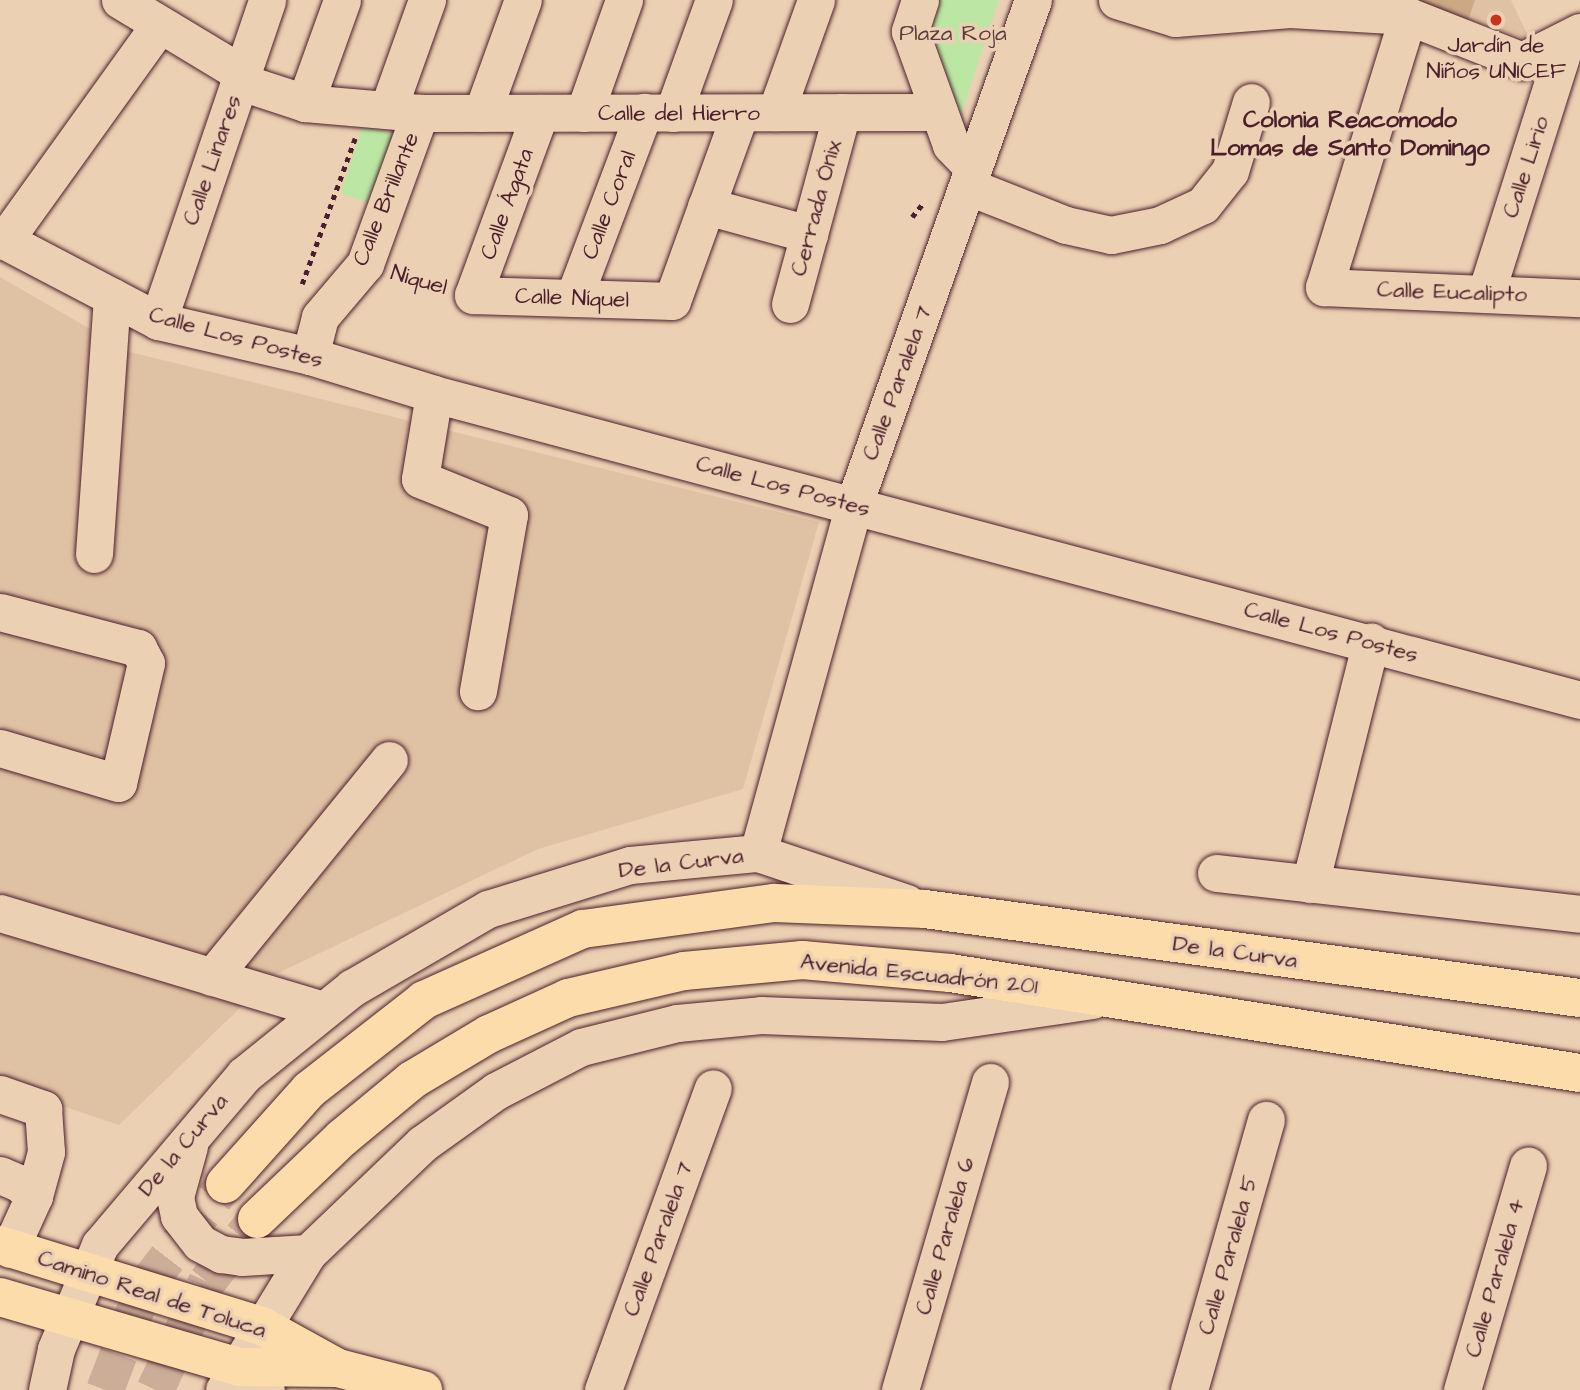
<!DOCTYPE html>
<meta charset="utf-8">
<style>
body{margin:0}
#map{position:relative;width:1580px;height:1390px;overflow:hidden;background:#ecd0b3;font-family:"Architects Daughter",sans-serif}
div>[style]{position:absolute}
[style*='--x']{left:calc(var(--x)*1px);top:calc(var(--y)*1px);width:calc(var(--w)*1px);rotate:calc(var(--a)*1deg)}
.built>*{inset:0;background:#dfc1a3}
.green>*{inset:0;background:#bce6a3;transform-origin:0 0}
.building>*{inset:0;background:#cca984}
.major-tunnel>*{height:38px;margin-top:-19px;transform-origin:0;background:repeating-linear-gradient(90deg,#ccad98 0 38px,transparent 0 57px)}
.path>*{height:4.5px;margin-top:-2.25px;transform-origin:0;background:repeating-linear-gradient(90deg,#4a1f2b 0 5px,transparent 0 10px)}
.roads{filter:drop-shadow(0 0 2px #4a1f2b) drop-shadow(0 0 2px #4a1f2b)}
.minor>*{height:37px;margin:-18.5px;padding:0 18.5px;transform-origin:18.5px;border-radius:18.5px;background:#ecd0b3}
.major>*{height:38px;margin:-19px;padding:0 19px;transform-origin:19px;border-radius:19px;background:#fddcac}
.dots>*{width:19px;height:19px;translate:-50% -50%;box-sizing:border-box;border:4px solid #ecd0b3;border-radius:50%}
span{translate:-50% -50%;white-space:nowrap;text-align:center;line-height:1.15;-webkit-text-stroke:7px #ecd0b3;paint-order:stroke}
.park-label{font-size:23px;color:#5b3d3d}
.poi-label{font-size:23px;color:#4a1f2b}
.street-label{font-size:23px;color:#4a1f2b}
.neighbourhood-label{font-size:24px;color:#4a1f2b;font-weight:700}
</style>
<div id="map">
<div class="built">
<div style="clip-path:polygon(1411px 0,1511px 0,1530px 40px)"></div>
<div style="clip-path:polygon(0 277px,130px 352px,819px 522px,743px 789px,538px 849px,274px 975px,119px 1125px,0 1085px)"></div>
</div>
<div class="green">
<div style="clip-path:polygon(927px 0,999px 0,954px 136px,916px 30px)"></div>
<div style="left:363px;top:124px;width:44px;height:73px;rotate:18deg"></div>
</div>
<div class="building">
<div style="clip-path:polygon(1409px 0,1475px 0,1467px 23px)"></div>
</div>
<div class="major-tunnel">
<div style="--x:105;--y:1390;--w:109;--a:-69.1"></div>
<div style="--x:144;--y:1288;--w:132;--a:-52.1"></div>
<div style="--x:155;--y:1390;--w:120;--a:-64.3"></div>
<div style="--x:207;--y:1282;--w:80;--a:-51.6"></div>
</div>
<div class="path">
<div style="--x:912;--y:217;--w:19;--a:-51"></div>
<div style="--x:397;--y:274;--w:47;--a:16.1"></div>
<div style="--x:302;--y:284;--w:155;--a:-70"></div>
</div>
<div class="roads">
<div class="minor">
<div style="--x:120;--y:0;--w:141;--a:31.1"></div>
<div style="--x:920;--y:0;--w:33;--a:108"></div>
<div style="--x:910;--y:31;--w:121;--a:70.2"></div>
<div style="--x:951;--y:145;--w:32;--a:46"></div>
<div style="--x:1117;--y:0;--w:61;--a:17.2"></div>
<div style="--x:1175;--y:18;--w:115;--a:-4.5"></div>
<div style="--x:1290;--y:9;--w:118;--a:3.4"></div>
<div style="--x:1408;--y:16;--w:123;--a:21.5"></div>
<div style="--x:1522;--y:61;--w:65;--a:-26.6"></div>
<div style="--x:1408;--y:16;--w:284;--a:107.2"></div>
<div style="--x:1324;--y:287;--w:256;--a:2.5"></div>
<div style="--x:238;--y:81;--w:71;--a:18.2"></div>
<div style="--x:305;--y:103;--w:115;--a:5"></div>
<div style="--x:420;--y:113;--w:519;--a:-0.11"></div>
<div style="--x:305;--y:103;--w:109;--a:-70.2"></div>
<div style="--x:388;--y:109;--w:116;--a:-70.3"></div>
<div style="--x:776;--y:112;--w:119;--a:-70.3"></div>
<div style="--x:482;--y:113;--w:120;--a:-70.1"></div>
<div style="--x:540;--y:113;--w:194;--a:110.2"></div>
<div style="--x:473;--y:295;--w:199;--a:1.7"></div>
<div style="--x:672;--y:301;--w:200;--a:-70.1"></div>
<div style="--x:584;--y:113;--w:120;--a:-70.5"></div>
<div style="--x:673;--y:113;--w:120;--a:-70.1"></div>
<div style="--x:967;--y:186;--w:106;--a:21.5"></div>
<div style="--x:1066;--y:225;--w:46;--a:12.5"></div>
<div style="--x:1111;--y:235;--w:50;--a:-11.5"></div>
<div style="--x:1160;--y:225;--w:47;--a:-24.9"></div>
<div style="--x:1203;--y:205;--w:43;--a:-51.5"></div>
<div style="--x:1230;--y:171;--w:72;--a:-73.1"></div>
<div style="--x:706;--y:206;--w:107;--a:15.2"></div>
<div style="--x:0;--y:238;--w:178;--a:27.7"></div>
<div style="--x:158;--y:321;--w:156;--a:13"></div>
<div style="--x:310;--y:356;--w:130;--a:17"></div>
<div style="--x:434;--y:394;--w:1186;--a:14.95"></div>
<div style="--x:4;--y:241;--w:266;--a:-54.3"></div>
<div style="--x:1486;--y:293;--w:264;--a:-72.4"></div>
<div style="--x:574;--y:297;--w:198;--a:-69.3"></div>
<div style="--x:790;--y:304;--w:199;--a:-74.8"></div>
<div style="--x:158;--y:321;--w:339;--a:-71.2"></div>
<div style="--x:310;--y:356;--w:40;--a:-75.6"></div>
<div style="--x:320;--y:317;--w:70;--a:-49.7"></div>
<div style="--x:365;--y:264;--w:161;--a:-70"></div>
<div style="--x:434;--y:394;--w:86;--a:99.4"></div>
<div style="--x:420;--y:479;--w:96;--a:22"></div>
<div style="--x:509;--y:515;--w:179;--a:100"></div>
<div style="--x:94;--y:554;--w:258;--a:-86"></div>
<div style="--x:0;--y:612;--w:143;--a:14.6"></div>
<div style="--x:138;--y:648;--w:17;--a:62"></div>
<div style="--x:146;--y:663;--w:123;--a:103.1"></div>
<div style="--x:118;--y:783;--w:123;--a:-163.5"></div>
<div style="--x:758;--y:853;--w:362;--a:-74.6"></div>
<div style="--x:854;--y:504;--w:535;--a:-70.45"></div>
<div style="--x:1216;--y:873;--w:366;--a:6.4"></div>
<div style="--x:1310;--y:884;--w:250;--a:-75.9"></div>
<div style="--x:0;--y:913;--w:337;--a:16.7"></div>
<div style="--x:212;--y:977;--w:280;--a:-50.8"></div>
<div style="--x:0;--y:1094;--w:46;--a:19.2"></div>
<div style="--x:43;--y:1109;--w:43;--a:86"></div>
<div style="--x:46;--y:1152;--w:46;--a:105.3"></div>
<div style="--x:34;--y:1196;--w:58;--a:114.4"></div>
<div style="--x:189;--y:1146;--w:53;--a:105.4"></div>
<div style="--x:175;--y:1197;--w:19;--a:78"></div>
<div style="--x:179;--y:1216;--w:34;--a:52"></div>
<div style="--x:200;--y:1243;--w:24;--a:28"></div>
<div style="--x:221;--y:1254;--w:21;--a:8"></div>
<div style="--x:242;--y:1257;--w:66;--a:-3.5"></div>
<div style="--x:0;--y:1175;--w:21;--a:23"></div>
<div style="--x:19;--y:1183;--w:20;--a:41"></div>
<div style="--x:239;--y:1367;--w:35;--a:40"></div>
<div style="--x:47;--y:1390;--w:42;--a:-77.6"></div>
<div style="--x:56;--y:1349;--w:113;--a:-67.1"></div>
<div style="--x:100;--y:1245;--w:223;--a:-49.7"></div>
<div style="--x:244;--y:1075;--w:139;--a:-38.9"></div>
<div style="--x:352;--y:988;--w:157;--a:-30.2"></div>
<div style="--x:488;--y:909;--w:149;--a:-17.2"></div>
<div style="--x:630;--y:865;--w:129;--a:-5.4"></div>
<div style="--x:758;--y:853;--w:157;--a:18.6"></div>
<div style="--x:224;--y:1390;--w:161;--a:-58.5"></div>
<div style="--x:308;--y:1253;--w:158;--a:-43.7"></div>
<div style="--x:422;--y:1144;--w:91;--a:-35.6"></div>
<div style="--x:496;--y:1091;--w:96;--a:-27.4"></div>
<div style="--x:581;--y:1047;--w:99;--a:-14"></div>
<div style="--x:677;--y:1023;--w:84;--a:-5.4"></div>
<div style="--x:761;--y:1015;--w:181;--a:2.2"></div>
<div style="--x:942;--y:1022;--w:152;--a:-8.3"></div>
<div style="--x:603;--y:1390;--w:321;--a:-70"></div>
<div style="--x:900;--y:1390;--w:321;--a:-73.7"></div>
<div style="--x:1189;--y:1390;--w:281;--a:-74.1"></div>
<div style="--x:1462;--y:1390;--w:234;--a:-73.6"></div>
</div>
<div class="major">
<div style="--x:225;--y:1184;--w:126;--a:-48.2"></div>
<div style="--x:309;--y:1090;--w:146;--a:-38"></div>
<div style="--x:424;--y:1000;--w:174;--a:-24.1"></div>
<div style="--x:583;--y:929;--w:193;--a:-7.8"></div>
<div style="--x:774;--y:903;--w:151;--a:2.3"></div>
<div style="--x:925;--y:909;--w:661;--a:7.74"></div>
<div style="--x:257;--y:1219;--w:117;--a:-43.6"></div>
<div style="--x:342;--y:1138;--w:91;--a:-39.6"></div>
<div style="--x:412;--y:1080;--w:90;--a:-30.9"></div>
<div style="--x:489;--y:1034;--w:87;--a:-24.5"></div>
<div style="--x:568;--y:998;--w:119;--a:-13.1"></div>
<div style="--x:684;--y:971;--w:119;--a:-5.3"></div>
<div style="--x:802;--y:960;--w:149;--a:5"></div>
<div style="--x:950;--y:973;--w:638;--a:9.02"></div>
<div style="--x:0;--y:1245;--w:274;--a:17.2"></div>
<div style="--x:262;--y:1326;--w:85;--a:29"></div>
<div style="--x:0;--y:1297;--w:249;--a:16.3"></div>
<div style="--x:239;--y:1367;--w:99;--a:0.6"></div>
<div style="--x:338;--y:1368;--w:88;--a:14.5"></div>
</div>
</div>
<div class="dots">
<div style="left:1496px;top:20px;background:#c8321e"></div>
</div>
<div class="park-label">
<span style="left:953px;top:33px">Plaza Roja</span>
</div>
<div class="poi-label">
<span style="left:1496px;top:58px">Jardín de<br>Niños UNICEF</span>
</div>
<div class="street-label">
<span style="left:679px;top:113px">Calle del Hierro</span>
<span style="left:212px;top:160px;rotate:-71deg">Calle Linares</span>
<span style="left:1526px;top:167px;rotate:-72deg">Calle Lirio</span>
<span style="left:386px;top:199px;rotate:-68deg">Calle Brillante</span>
<span style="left:507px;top:204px;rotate:-70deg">Calle Ágata</span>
<span style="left:609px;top:205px;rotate:-69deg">Calle Coral</span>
<span style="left:816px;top:208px;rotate:-75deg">Cerrada Ónix</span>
<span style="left:419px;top:280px;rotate:16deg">Niquel</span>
<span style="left:1452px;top:292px;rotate:2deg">Calle Eucalipto</span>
<span style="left:572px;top:298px;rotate:2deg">Calle Níquel</span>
<span style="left:236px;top:337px;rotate:15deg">Calle Los Postes</span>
<span style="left:897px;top:383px;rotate:-70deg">Calle Paralela 7</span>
<span style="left:783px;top:486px;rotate:15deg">Calle Los Postes</span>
<span style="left:1331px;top:632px;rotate:15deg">Calle Los Postes</span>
<span style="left:681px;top:863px;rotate:-7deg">De la Curva</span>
<span style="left:1235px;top:952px;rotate:8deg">De la Curva</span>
<span style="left:919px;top:974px;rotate:6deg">Avenida Escuadrón 201</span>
<span style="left:183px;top:1145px;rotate:-50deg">De la Curva</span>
<span style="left:945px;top:1236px;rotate:-74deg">Calle Paralela 6</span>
<span style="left:658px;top:1239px;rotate:-70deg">Calle Paralela 7</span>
<span style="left:1228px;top:1255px;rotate:-74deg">Calle Paralela 5</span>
<span style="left:1495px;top:1278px;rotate:-74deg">Calle Paralela 4</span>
<span style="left:152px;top:1294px;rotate:18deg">Camino Real de Toluca</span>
</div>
<div class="neighbourhood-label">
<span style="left:1350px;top:135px">Colonia Reacomodo<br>Lomas de Santo Domingo</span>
</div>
</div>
